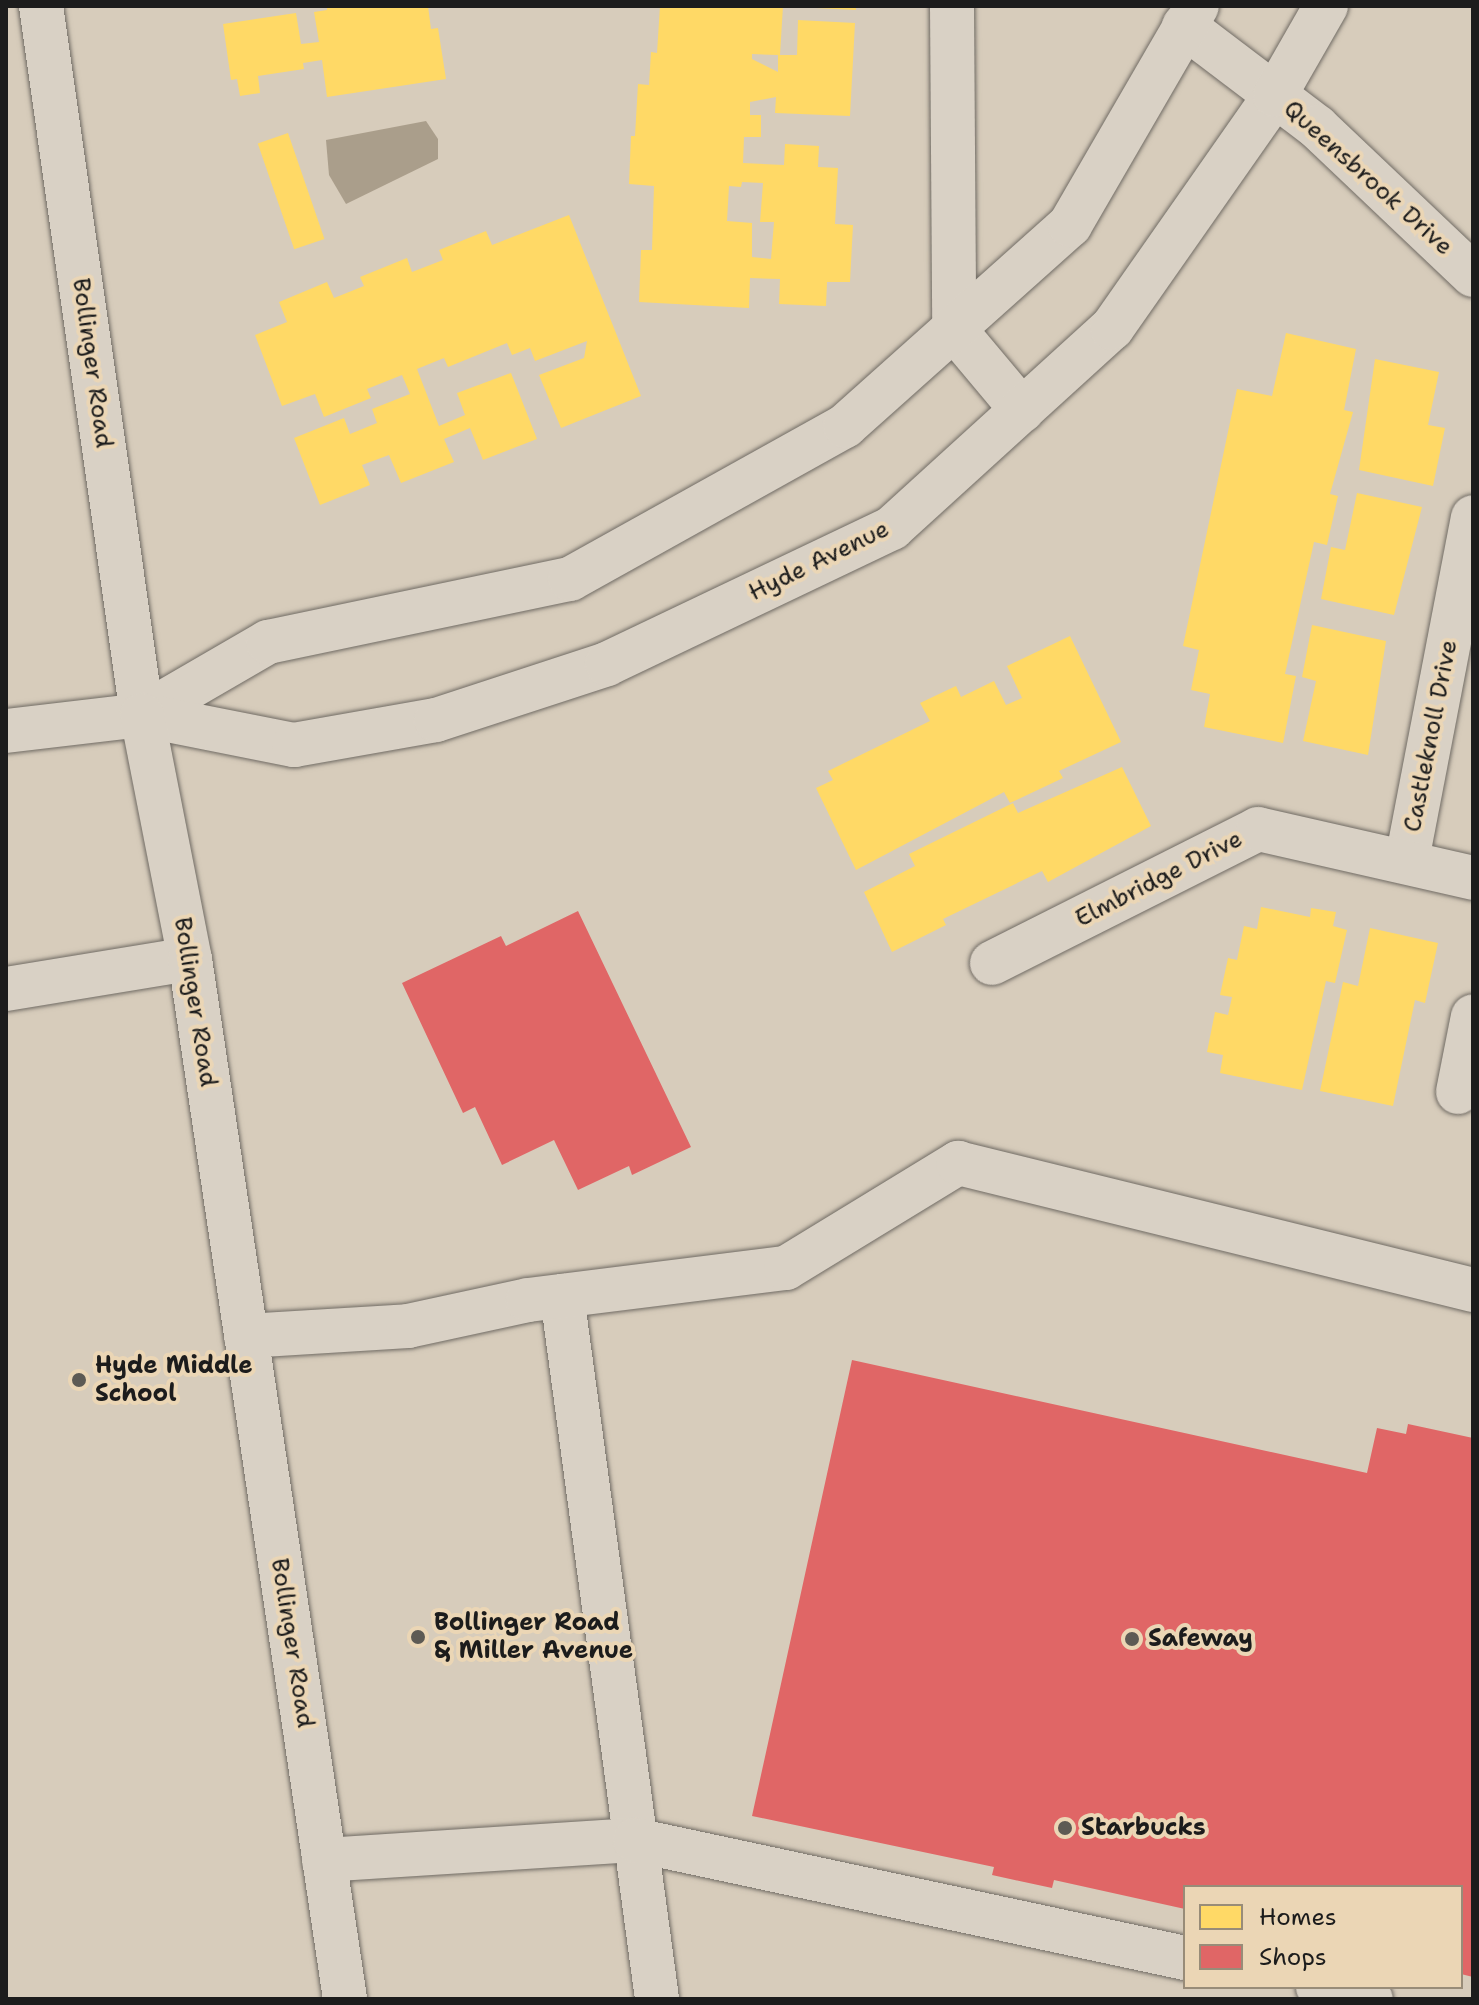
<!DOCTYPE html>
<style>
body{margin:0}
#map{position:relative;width:1479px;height:2005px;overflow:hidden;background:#d7ccbb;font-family:"Shantell Sans",sans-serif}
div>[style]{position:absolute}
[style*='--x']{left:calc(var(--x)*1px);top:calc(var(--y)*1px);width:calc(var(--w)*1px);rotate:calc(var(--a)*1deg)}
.water>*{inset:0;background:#aa9e8b}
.homes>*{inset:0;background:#ffd966;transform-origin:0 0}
.shops>*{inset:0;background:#e06666}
.roads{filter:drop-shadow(0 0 2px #706b64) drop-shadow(0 0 2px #706b64)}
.minor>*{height:44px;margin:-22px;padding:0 22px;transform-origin:22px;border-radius:22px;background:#d9d1c5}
.major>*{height:44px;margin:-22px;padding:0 22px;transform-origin:22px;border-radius:22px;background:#d9d1c5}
.dots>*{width:22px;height:22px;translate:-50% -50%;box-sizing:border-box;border:4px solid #ebd6b5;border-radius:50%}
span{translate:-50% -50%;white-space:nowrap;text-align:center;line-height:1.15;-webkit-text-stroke:8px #ebd6b5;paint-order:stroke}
.street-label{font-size:24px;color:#1c1c1c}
.poi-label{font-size:24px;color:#1c1c1c;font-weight:700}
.left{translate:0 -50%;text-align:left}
.frame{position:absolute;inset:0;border:8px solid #1c1c1c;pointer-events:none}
.legend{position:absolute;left:1183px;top:1885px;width:280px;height:104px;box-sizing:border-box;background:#ebd6b5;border:2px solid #988c78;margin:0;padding:10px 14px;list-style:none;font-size:24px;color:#1c1c1c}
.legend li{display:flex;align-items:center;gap:16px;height:40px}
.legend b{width:40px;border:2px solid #988c78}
</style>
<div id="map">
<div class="water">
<div style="clip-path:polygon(426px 121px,438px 139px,438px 159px,346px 204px,329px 175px,326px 140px)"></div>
</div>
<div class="homes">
<div style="clip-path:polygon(327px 6px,428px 6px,431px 29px,438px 28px,446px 79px,327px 97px,322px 60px,303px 63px,304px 69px,258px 76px,260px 93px,240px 96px,237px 79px,231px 80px,223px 24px,296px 13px,301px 44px,319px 42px,314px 12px,327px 10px)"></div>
<div style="clip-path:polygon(evenodd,660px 6px,783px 6px,780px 55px,797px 55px,798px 20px,855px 23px,850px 116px,775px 113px,776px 97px,750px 102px,750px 115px,761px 115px,761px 137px,744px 137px,743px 163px,784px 165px,785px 144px,819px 146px,818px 167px,838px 168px,835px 224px,853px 225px,850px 282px,827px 282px,826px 306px,779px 304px,780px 279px,750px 278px,749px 308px,639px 302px,641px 250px,652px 250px,654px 186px,629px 184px,631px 136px,635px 136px,638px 84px,649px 85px,651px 52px,657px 53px,660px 6px,752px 54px,778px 55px,778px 72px,752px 59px,752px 54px,660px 6px,742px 182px,763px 183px,760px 222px,774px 222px,771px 259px,752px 257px,752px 223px,727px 221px,729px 186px,741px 187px,742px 182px)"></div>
<div style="clip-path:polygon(816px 6px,856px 6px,856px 10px,816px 8px)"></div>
<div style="left:288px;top:133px;width:112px;height:32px;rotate:71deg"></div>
<div style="clip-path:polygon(569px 215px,641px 396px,561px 428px,539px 375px,584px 358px,587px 341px,535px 361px,530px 348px,512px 355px,507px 343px,448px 367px,444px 358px,417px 369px,439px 426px,465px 415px,457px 393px,511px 373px,537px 439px,483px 460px,470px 428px,444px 439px,454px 462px,401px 483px,389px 455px,362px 465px,370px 485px,320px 505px,294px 438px,344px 418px,350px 434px,377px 423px,372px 409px,410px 394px,402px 375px,367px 389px,371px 398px,324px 417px,315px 394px,282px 406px,255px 335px,287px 322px,279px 302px,327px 282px,334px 298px,364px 286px,360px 277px,407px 258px,412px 272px,443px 260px,439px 250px,486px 231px,492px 245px)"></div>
<div style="clip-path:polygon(1286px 333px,1356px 349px,1344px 410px,1353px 412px,1330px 494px,1338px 496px,1327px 545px,1314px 542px,1285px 674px,1296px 676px,1283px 743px,1204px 727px,1210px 694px,1191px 690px,1199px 650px,1183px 646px,1237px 389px,1272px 396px)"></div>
<div style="clip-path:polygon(1375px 359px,1439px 372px,1428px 425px,1445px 428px,1433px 486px,1359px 470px)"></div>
<div style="clip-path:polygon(1357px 493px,1422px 507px,1394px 615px,1321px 599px,1331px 547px,1345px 550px)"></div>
<div style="clip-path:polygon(1312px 625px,1386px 641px,1368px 755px,1303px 741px,1316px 681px,1302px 677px)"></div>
<div style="clip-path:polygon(1070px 636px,1121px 742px,1059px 771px,1063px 778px,1010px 803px,1004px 792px,856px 870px,816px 788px,833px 780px,828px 771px,930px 721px,920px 703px,956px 686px,961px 697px,994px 681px,1006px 705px,1022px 698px,1007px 666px)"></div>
<div style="clip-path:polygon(1122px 767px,1151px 826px,1048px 882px,1042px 871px,943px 919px,946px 925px,892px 952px,864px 892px,915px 866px,909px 854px,1013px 803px,1018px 813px)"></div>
<div style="clip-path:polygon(1261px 907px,1310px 917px,1311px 908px,1336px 912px,1333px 926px,1347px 930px,1335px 983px,1326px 981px,1302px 1090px,1220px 1073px,1223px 1055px,1207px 1052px,1215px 1012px,1228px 1015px,1232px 997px,1220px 995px,1228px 958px,1237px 960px,1244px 926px,1257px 929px)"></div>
<div style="clip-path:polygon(1370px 928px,1438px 943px,1425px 1003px,1415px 1000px,1393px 1106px,1320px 1091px,1343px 982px,1358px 986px)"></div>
</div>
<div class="shops">
<div style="clip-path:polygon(578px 911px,691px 1147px,632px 1175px,629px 1166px,578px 1190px,554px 1140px,502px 1165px,475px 1107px,463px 1113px,402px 983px,501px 936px,506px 946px)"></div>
<div style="clip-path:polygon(852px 1360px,1367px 1473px,1377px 1428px,1406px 1434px,1408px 1424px,1473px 1438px,1473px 1977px,1461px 1974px,1461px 1887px,1185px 1887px,1185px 1909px,1054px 1880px,1052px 1888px,992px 1875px,994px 1867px,752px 1816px)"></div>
</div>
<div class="roads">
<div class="minor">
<div style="--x:952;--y:6;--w:323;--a:89.6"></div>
<div style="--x:954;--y:329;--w:106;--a:50"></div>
<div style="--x:1184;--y:26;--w:167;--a:37.2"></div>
<div style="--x:1317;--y:127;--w:215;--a:43.5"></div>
<div style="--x:142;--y:715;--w:146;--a:-30.1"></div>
<div style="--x:268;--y:642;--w:309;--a:-11.8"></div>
<div style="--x:570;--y:579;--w:315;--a:-29.1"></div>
<div style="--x:845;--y:426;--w:302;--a:-41.8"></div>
<div style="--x:1070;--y:225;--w:253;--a:-59.9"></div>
<div style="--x:6;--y:731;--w:137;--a:-6.7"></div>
<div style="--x:142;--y:715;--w:155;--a:11.2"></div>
<div style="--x:294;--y:745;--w:144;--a:-10"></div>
<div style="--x:436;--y:720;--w:180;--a:-18.1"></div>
<div style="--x:607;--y:664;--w:316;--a:-25.5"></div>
<div style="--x:892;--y:528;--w:297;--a:-42.3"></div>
<div style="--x:1112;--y:328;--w:284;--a:-55"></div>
<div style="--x:1275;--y:95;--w:103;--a:-60.2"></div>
<div style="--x:1407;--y:860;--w:349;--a:-79.1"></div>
<div style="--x:992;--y:963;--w:298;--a:-26.7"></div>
<div style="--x:1258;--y:829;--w:221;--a:12.8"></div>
<div style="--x:6;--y:989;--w:186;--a:-9.3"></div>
<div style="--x:1458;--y:1092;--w:77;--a:-78.8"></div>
<div style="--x:562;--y:1296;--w:709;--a:82.3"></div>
<div style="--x:246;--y:1336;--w:162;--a:-3.5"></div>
<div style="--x:408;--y:1326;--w:123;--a:-12.2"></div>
<div style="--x:528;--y:1300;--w:260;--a:-7.1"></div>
<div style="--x:786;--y:1268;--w:202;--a:-31.4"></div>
<div style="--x:958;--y:1163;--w:530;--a:13.85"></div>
<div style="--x:324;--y:1860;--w:312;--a:-3.7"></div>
<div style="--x:635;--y:1840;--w:563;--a:12.11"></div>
<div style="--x:1318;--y:1987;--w:54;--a:12.8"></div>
</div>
<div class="major">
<div style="--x:41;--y:6;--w:716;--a:81.89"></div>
<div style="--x:142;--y:715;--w:249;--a:78.9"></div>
<div style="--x:190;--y:959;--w:1051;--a:81.52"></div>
</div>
</div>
<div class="dots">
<div style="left:79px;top:1380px;background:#5d5a54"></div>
<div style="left:418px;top:1637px;background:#5d5a54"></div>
<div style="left:1132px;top:1639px;background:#5d5a54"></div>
<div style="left:1065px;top:1828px;background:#5d5a54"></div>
</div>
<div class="street-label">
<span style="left:1368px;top:178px;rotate:42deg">Queensbrook Drive</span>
<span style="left:92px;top:363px;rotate:82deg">Bollinger Road</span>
<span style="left:819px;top:561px;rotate:-26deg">Hyde Avenue</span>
<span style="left:1431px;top:736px;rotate:-79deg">Castleknoll Drive</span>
<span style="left:1159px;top:879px;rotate:-27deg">Elmbridge Drive</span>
<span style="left:195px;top:1002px;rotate:81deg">Bollinger Road</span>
<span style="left:292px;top:1643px;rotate:81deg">Bollinger Road</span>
</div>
<div class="poi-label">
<span class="left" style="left:95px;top:1380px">Hyde Middle<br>School</span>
<span class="left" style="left:434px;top:1637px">Bollinger Road<br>&amp; Miller Avenue</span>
<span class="left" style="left:1148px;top:1639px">Safeway</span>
<span class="left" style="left:1081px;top:1828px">Starbucks</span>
</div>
<div class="frame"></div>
<ul class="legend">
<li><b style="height:22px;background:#ffd966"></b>Homes</li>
<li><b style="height:22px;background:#e06666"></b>Shops</li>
</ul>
</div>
